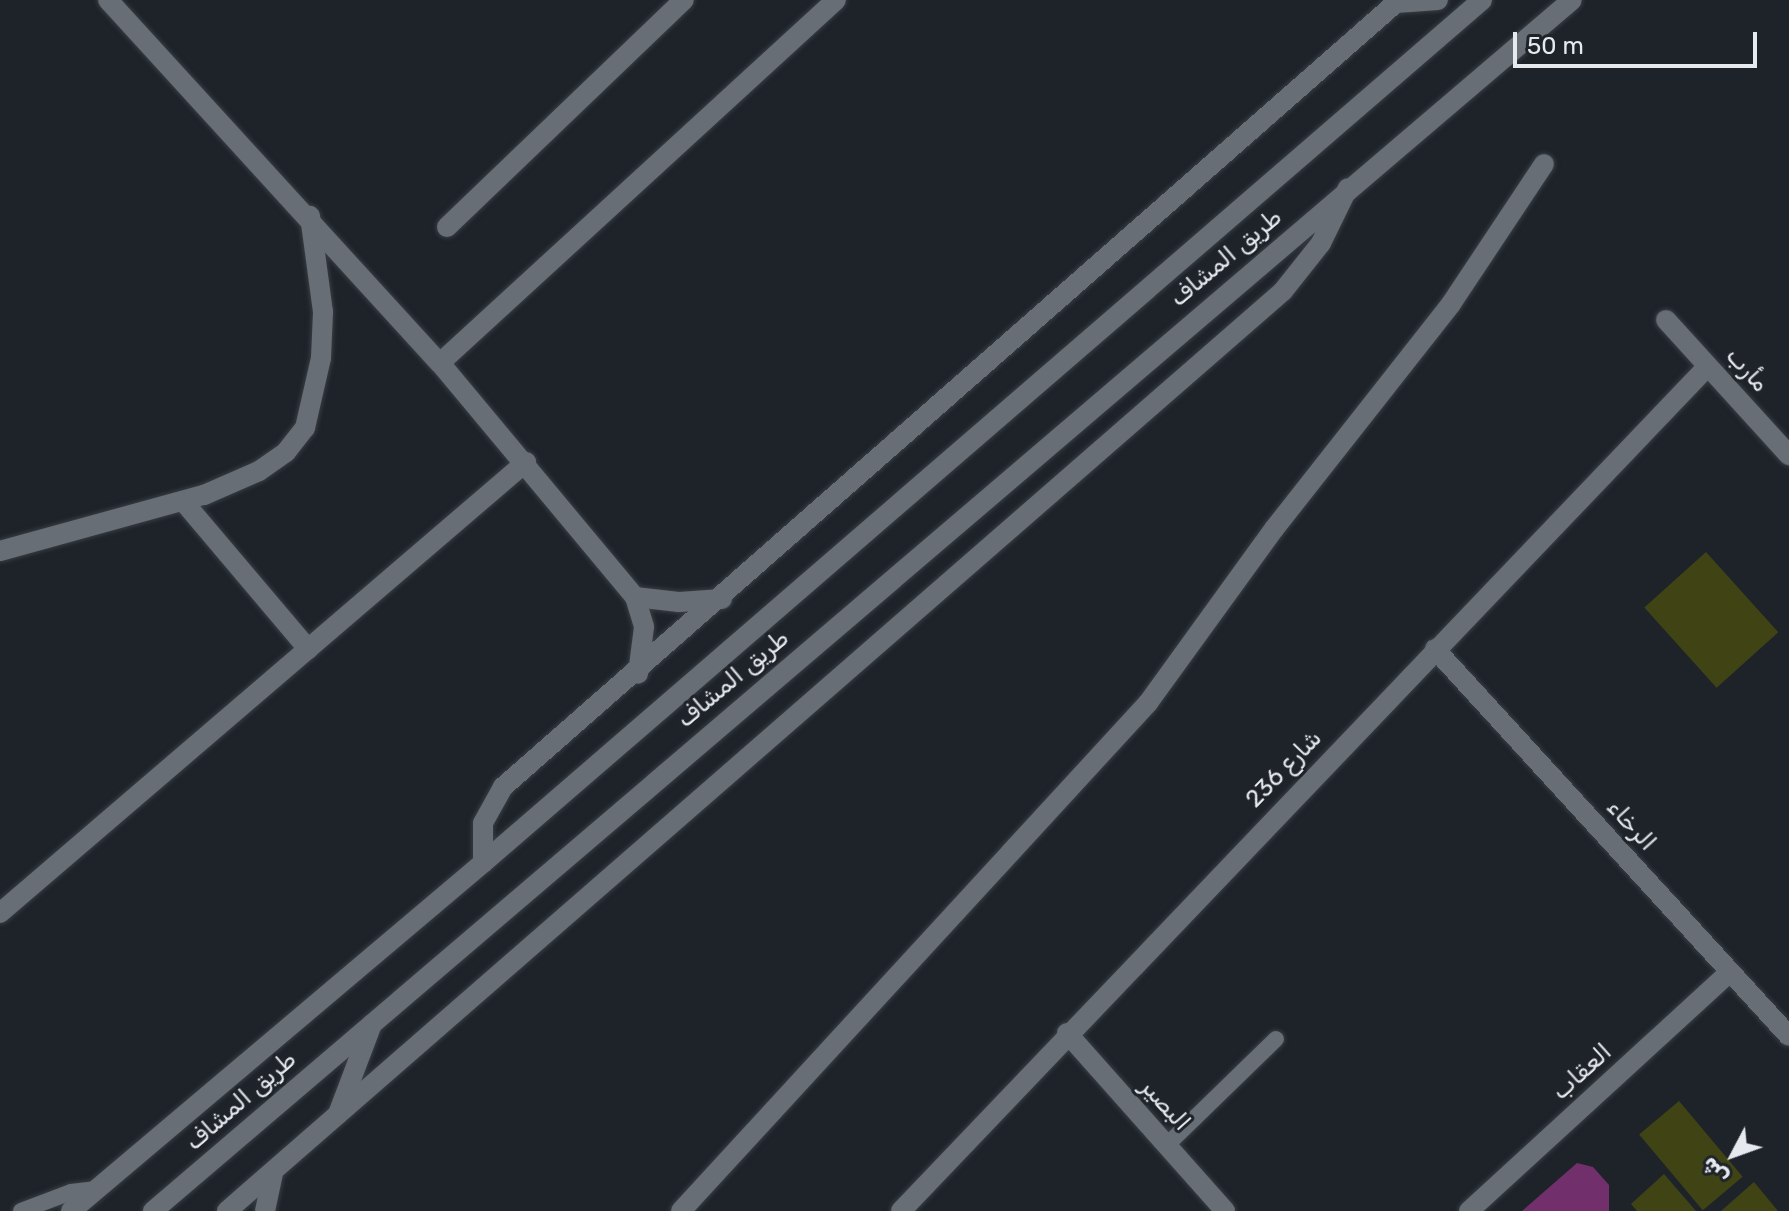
<!DOCTYPE html>
<meta charset="utf-8">
<style>
body{margin:0}
#map{position:relative;width:1789px;height:1211px;overflow:hidden;background:#1e232a;font-family:Rubik,Vazirmatn,sans-serif}
div>[style]{position:absolute}
[style*='--x']{left:calc(var(--x)*1px);top:calc(var(--y)*1px);width:calc(var(--w)*1px);rotate:calc(var(--a)*1deg)}
.green>*{inset:0;background:#404414;transform-origin:0 0}
.building>*{inset:0;background:#71306b}
.roads{filter:drop-shadow(0 0 2px #393d42) drop-shadow(0 0 2px #393d42)}
.service>*{height:16px;margin:-8px;padding:0 8px;transform-origin:8px;border-radius:8px;background:#676e76}
.minor>*{height:20px;margin:-10px;padding:0 10px;transform-origin:10px;border-radius:10px;background:#676e76}
.tertiary>*{height:20px;margin:-10px;padding:0 10px;transform-origin:10px;border-radius:10px;background:#676e76}
span{translate:-50% -50%;white-space:nowrap;text-align:center;line-height:1.15;-webkit-text-stroke:6px #1e232a;paint-order:stroke}
.street-label{font-size:24px;color:#e6e9ee}
.north{position:absolute;left:1693px;top:1115px;width:80px;height:80px;-webkit-text-stroke:6px #1e232a;paint-order:stroke;rotate:229deg;font-size:22px;font-weight:700;line-height:32px;text-align:center;color:#e6e9ee}
.north::after{content:'';display:block;margin:auto;width:28px;height:36px;background:#e6e9ee;clip-path:polygon(50% 0,100% 100%,50% 72%,0 100%)}
.scale{position:absolute;left:1513px;top:32px;width:244px;height:36px;box-sizing:border-box;border:4px solid #e6e9ee;border-top:0;padding-left:10px;font-size:24px;line-height:28px;white-space:nowrap;color:#e6e9ee;-webkit-text-stroke:6px #1e232a;paint-order:stroke}
</style>
<div id="map">
<div class="green">
<div style="left:1706px;top:552px;width:108px;height:83px;rotate:48deg"></div>
<div style="left:1679px;top:1101px;width:99px;height:52px;rotate:50deg"></div>
<div style="clip-path:polygon(1664px 1174px,1696px 1211px,1637px 1211px,1631px 1204px)"></div>
<div style="clip-path:polygon(1754px 1182px,1778px 1211px,1721px 1211px)"></div>
</div>
<div class="building">
<div style="clip-path:polygon(1577px 1163px,1593px 1167px,1609px 1185px,1609px 1211px,1522px 1211px)"></div>
</div>
<div class="roads">
<div class="service">
<div style="--x:1167;--y:1145;--w:152;--a:-44.2"></div>
<div style="--x:21;--y:1211;--w:53;--a:-20.8"></div>
<div style="--x:71;--y:1192;--w:26;--a:-7"></div>
</div>
<div class="minor">
<div style="--x:108;--y:0;--w:492;--a:47.6"></div>
<div style="--x:440;--y:363;--w:305;--a:50.2"></div>
<div style="--x:635;--y:597;--w:31;--a:73"></div>
<div style="--x:644;--y:627;--w:47;--a:97.3"></div>
<div style="--x:447;--y:227;--w:328;--a:-43.8"></div>
<div style="--x:1666;--y:320;--w:183;--a:47.7"></div>
<div style="--x:440;--y:363;--w:537;--a:-42.51"></div>
<div style="--x:183;--y:501;--w:194;--a:49.8"></div>
<div style="--x:0;--y:551;--w:212;--a:-15.4"></div>
<div style="--x:204;--y:495;--w:60;--a:-23.6"></div>
<div style="--x:259;--y:471;--w:33;--a:-35"></div>
<div style="--x:286;--y:452;--w:31;--a:-52"></div>
<div style="--x:305;--y:428;--w:72;--a:-77.1"></div>
<div style="--x:321;--y:358;--w:46;--a:-87.5"></div>
<div style="--x:323;--y:312;--w:97;--a:-97.7"></div>
<div style="--x:635;--y:597;--w:44;--a:6.5"></div>
<div style="--x:679;--y:602;--w:43;--a:-4"></div>
<div style="--x:1435;--y:649;--w:524;--a:47.55"></div>
<div style="--x:483;--y:863;--w:40;--a:-90"></div>
<div style="--x:483;--y:823;--w:41;--a:-60.9"></div>
<div style="--x:503;--y:787;--w:1193;--a:-41.29"></div>
<div style="--x:0;--y:913;--w:693;--a:-40.61"></div>
<div style="--x:1067;--y:1033;--w:238;--a:48.4"></div>
<div style="--x:227;--y:1211;--w:1401;--a:-41.06"></div>
<div style="--x:1283;--y:291;--w:61;--a:-51.6"></div>
<div style="--x:1321;--y:243;--w:61;--a:-63.9"></div>
<div style="--x:265;--y:1211;--w:40;--a:-78"></div>
<div style="--x:681;--y:1211;--w:690;--a:-47.41"></div>
<div style="--x:1148;--y:703;--w:215;--a:-54.1"></div>
<div style="--x:1274;--y:529;--w:286;--a:-51.8"></div>
<div style="--x:1451;--y:304;--w:168;--a:-56.4"></div>
<div style="--x:901;--y:1211;--w:1168;--a:-46.32"></div>
<div style="--x:1469;--y:1211;--w:354;--a:-42.5"></div>
</div>
<div class="tertiary">
<div style="--x:1396;--y:3;--w:42;--a:-4.1"></div>
<div style="--x:338;--y:1114;--w:96;--a:-69.3"></div>
<div style="--x:71;--y:1211;--w:539;--a:-40.19"></div>
<div style="--x:483;--y:863;--w:1320;--a:-40.82"></div>
<div style="--x:153;--y:1211;--w:1865;--a:-40.48"></div>
</div>
</div>
<div class="street-label">
<span style="left:1226px;top:258px;rotate:-40deg">طريق المشاف</span>
<span style="left:1747px;top:370px;rotate:48deg">مأرب</span>
<span style="left:733px;top:679px;rotate:-40deg">طريق المشاف</span>
<span style="left:1284px;top:769px;rotate:-46deg">شارع 236</span>
<span style="left:1631px;top:825px;rotate:48deg">الرخاء</span>
<span style="left:1582px;top:1072px;rotate:-42deg">العقاب</span>
<span style="left:241px;top:1101px;rotate:-41deg">طريق المشاف</span>
<span style="left:1165px;top:1105px;rotate:48deg">البصير</span>
</div>
<div class="north">ش</div>
<div class="scale">50 m</div>
</div>
